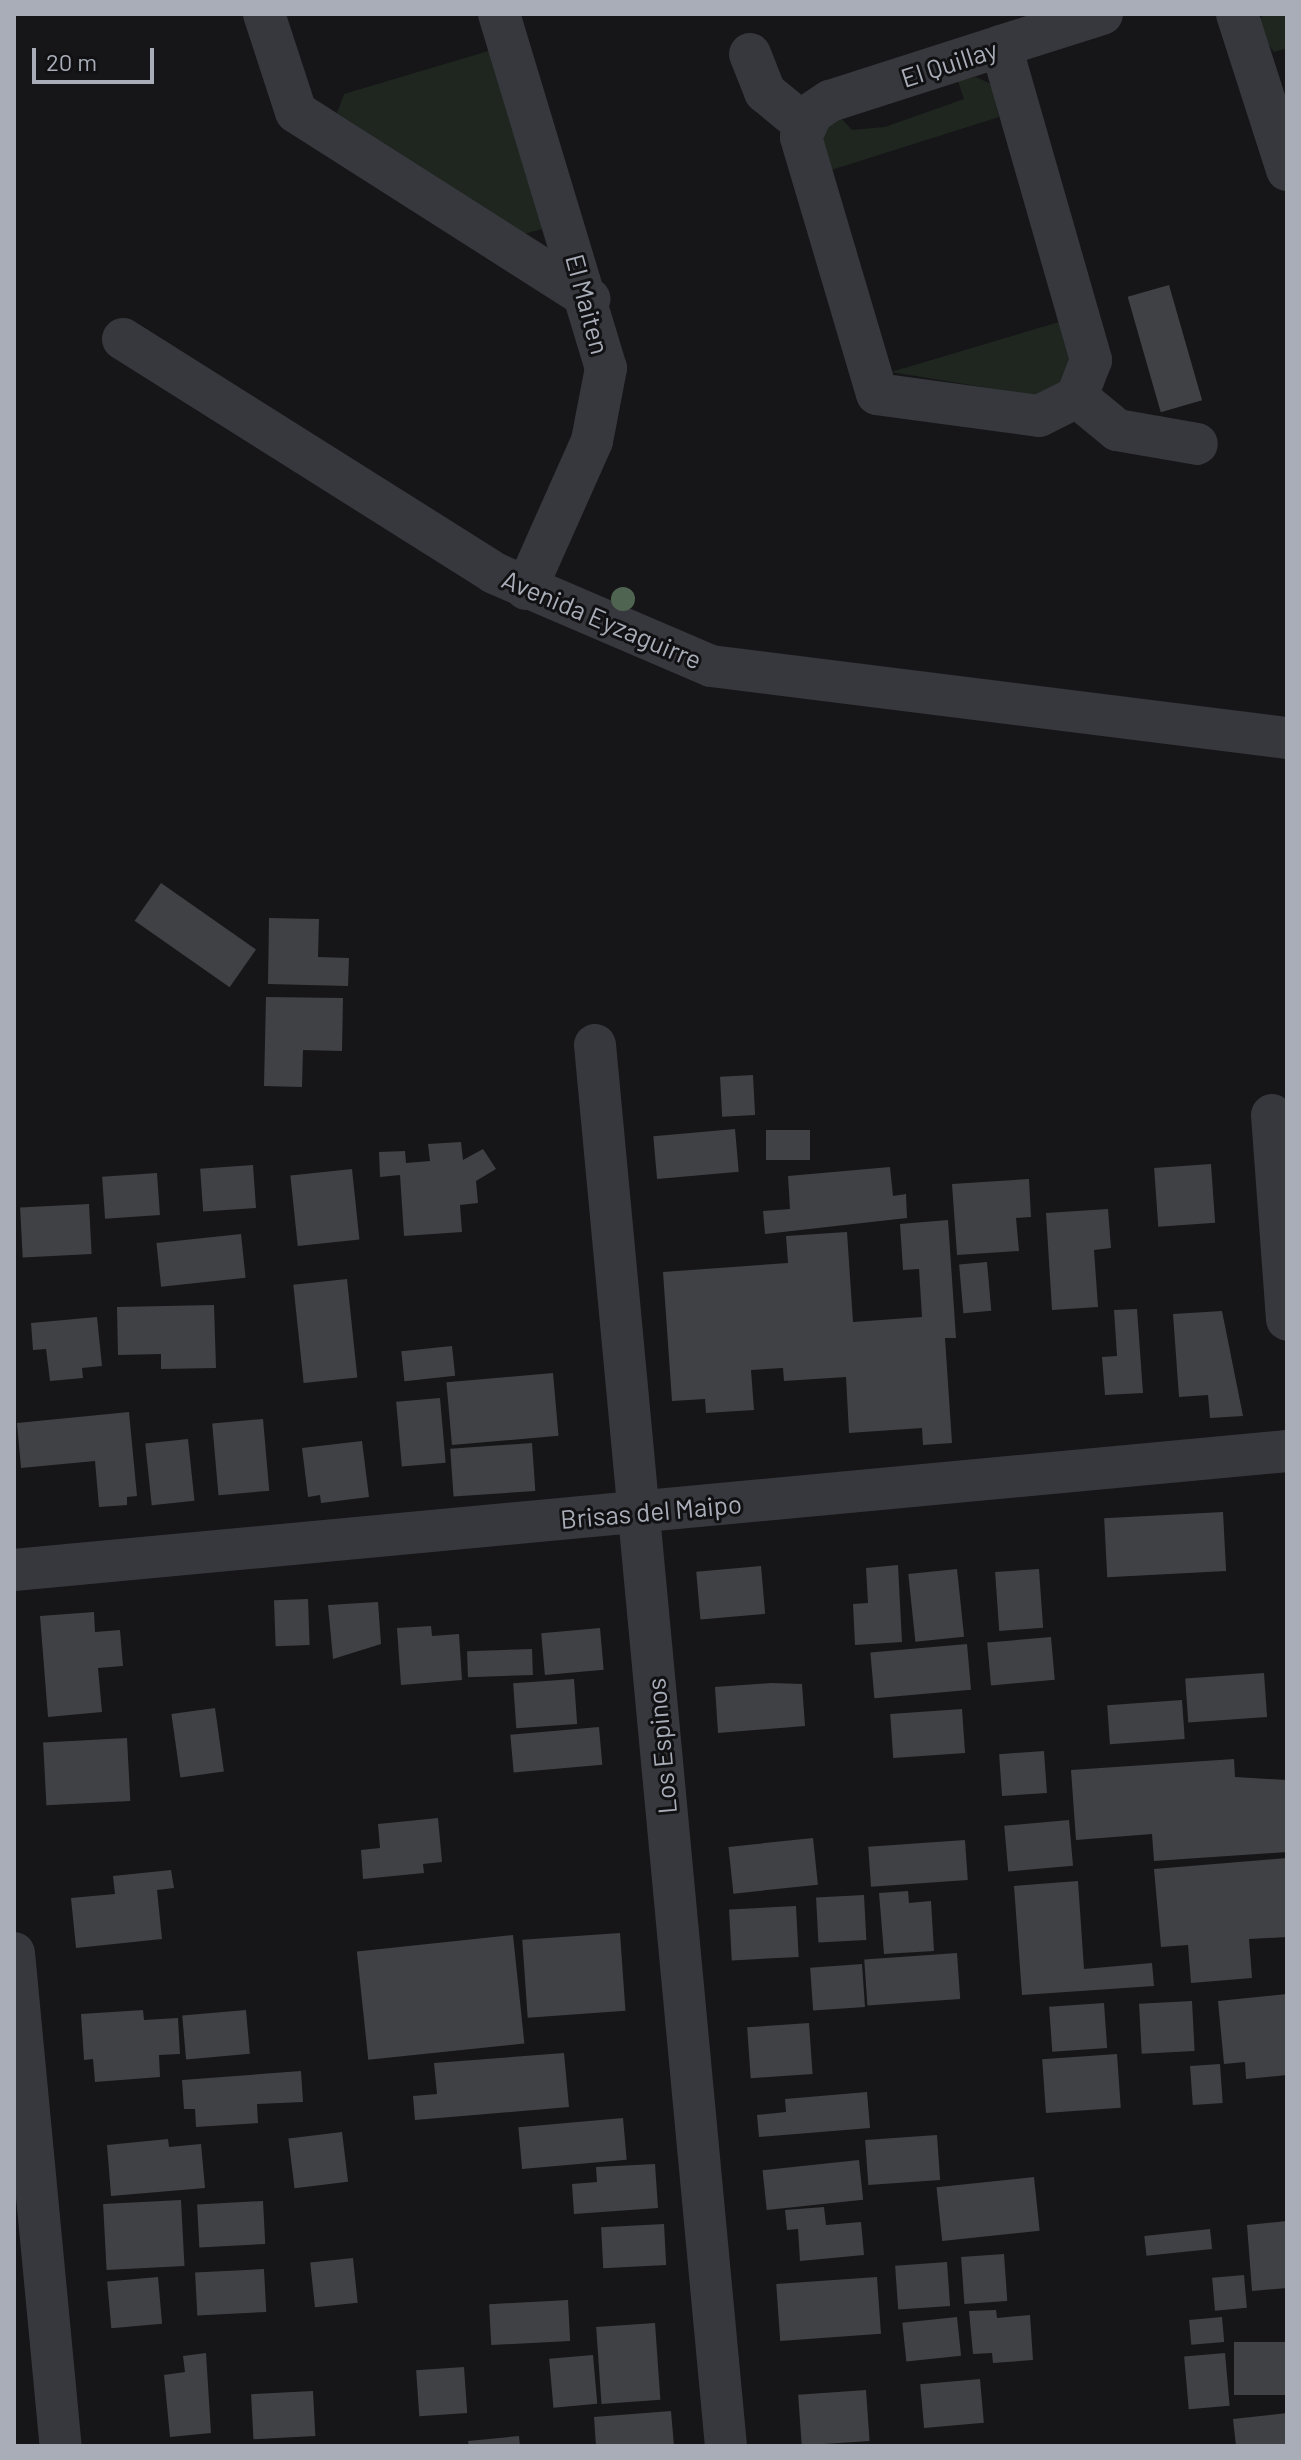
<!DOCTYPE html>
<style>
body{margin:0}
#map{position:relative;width:1301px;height:2460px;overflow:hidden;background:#161618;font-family:Barlow,sans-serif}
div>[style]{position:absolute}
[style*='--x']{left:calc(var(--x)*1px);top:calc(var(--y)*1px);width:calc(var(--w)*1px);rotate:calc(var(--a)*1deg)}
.green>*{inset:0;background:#1e261f}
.building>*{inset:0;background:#404145;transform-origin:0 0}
.street>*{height:42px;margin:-21px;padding:0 21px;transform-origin:21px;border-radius:21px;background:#37383d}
.trees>*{width:24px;height:24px;margin:-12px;border-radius:50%;background:#506452}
span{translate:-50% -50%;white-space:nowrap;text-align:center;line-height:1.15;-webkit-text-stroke:6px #111113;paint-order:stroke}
.street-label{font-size:26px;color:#a8adb8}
.frame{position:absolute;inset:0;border:16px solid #a8adb8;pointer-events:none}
.scale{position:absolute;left:32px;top:48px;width:122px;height:36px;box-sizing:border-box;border:4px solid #a8adb8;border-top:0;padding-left:10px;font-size:24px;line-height:28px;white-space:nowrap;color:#a8adb8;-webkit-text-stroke:6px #111113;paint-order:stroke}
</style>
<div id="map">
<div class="green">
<div style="clip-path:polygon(1265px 14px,1287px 14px,1287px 48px,1274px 52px,1265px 40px,1258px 20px)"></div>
<div style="clip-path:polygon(495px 49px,549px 227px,524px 234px,337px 113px,344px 94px)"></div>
<div style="clip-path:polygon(976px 77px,991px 84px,999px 117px,825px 172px,817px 131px,838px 115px,852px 130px,885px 127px,964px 99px,958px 81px)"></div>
<div style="clip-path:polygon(1066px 320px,1076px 373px,1044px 397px,891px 372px)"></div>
</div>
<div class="building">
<div style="left:1169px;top:285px;width:120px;height:43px;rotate:74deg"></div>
<div style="left:161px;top:883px;width:116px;height:46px;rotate:35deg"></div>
<div style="clip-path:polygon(269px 918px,319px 919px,318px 957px,349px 958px,348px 986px,268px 984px)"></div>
<div style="clip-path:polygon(266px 997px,343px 998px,342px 1051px,303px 1050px,302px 1087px,264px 1086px)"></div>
<div style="left:753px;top:1075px;width:40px;height:33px;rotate:87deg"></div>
<div style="left:735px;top:1129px;width:43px;height:82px;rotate:85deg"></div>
<div style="left:810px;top:1130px;width:30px;height:44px;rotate:90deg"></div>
<div style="clip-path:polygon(461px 1142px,463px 1160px,483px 1149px,496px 1169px,476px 1181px,478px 1203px,460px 1205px,462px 1232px,404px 1236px,400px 1175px,380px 1177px,379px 1152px,405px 1151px,406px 1163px,430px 1161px,428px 1144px)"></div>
<div style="left:1211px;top:1164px;width:59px;height:57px;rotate:86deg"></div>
<div style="left:253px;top:1165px;width:43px;height:53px;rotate:86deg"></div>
<div style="clip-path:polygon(890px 1167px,893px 1196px,906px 1194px,907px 1218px,765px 1234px,763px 1211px,790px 1209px,788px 1176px)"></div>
<div style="left:352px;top:1169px;width:71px;height:62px;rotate:84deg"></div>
<div style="left:157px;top:1173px;width:42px;height:55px;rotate:86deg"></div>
<div style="clip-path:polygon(1029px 1179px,1031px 1217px,1016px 1218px,1019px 1251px,957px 1255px,952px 1184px)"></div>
<div style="left:89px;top:1204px;width:50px;height:69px;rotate:87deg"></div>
<div style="clip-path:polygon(1108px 1209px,1111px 1248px,1094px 1250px,1098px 1307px,1052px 1310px,1046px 1213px)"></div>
<div style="clip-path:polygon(948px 1220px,956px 1338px,945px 1338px,952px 1443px,923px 1445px,922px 1428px,849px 1433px,846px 1377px,784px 1381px,783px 1368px,751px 1370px,754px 1410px,706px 1413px,705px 1399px,672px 1401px,663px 1272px,788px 1263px,786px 1236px,847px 1232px,853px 1322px,922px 1317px,919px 1269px,903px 1270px,900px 1224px)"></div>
<div style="left:241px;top:1234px;width:44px;height:85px;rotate:84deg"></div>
<div style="left:987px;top:1262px;width:49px;height:28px;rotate:85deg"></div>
<div style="left:347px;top:1279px;width:99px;height:54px;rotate:84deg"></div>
<div style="clip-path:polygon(214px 1305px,216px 1368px,161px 1369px,161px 1354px,118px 1355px,117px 1307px)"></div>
<div style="clip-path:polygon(1137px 1309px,1143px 1393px,1105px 1395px,1102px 1357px,1117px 1356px,1114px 1310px)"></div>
<div style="clip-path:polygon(1222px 1311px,1243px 1416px,1210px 1418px,1208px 1395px,1179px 1397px,1173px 1314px)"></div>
<div style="clip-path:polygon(97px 1317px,102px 1366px,82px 1368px,83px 1378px,50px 1381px,46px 1349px,33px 1350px,31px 1323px)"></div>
<div style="left:452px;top:1346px;width:30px;height:51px;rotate:84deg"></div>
<div style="left:553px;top:1373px;width:63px;height:107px;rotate:85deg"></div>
<div style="left:440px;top:1398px;width:65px;height:44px;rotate:85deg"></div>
<div style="clip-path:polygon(129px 1412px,137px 1496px,127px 1497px,127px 1505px,99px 1507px,95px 1461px,21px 1468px,17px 1423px)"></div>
<div style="left:263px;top:1419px;width:72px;height:51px;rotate:85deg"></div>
<div style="left:188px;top:1439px;width:62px;height:43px;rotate:84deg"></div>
<div style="clip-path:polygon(362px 1441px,369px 1497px,321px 1503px,320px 1495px,308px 1497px,302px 1448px)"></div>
<div style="left:532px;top:1443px;width:48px;height:82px;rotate:86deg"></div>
<div style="left:1223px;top:1512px;width:59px;height:119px;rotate:87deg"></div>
<div style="clip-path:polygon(898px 1565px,902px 1642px,855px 1645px,853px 1604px,868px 1603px,866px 1568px)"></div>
<div style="left:761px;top:1566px;width:48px;height:65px;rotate:85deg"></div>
<div style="left:957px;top:1569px;width:68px;height:49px;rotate:84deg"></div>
<div style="left:1039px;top:1569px;width:59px;height:44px;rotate:86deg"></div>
<div style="left:308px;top:1599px;width:46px;height:34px;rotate:88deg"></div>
<div style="clip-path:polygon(378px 1602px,381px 1644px,333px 1659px,328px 1605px)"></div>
<div style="clip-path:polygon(94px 1612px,95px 1632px,120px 1630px,123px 1666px,98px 1668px,102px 1712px,48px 1717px,40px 1616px)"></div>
<div style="clip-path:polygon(431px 1626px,432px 1636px,459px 1634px,462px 1680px,401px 1685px,397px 1628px)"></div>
<div style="left:600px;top:1628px;width:42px;height:59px;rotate:85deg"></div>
<div style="left:1051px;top:1637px;width:43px;height:64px;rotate:85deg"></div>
<div style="left:967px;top:1644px;width:46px;height:97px;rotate:85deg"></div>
<div style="left:532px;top:1649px;width:26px;height:65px;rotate:88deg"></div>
<div style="left:1264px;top:1673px;width:44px;height:79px;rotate:86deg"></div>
<div style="left:574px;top:1679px;width:45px;height:61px;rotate:86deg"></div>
<div style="clip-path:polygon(771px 1683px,802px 1684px,805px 1726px,718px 1733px,715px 1687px)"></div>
<div style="left:1182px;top:1700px;width:39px;height:75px;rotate:86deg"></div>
<div style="left:215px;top:1708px;width:64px;height:44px;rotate:82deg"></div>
<div style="left:962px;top:1709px;width:44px;height:72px;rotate:86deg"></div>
<div style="left:599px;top:1727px;width:38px;height:89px;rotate:85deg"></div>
<div style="left:127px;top:1738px;width:63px;height:84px;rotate:87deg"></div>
<div style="left:1044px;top:1751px;width:42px;height:45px;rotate:86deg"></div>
<div style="clip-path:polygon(1234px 1759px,1235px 1777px,1287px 1780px,1287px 1852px,1154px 1861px,1152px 1834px,1076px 1840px,1071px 1770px)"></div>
<div style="clip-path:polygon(438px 1818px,442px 1862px,423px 1864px,424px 1873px,363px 1879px,361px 1850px,380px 1848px,378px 1824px)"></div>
<div style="left:1069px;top:1820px;width:46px;height:65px;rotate:85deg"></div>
<div style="left:813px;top:1838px;width:47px;height:85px;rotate:84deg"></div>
<div style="left:965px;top:1840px;width:40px;height:97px;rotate:86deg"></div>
<div style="clip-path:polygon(1287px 1858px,1287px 1937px,1249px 1939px,1252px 1978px,1191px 1983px,1188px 1945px,1161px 1947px,1154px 1869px)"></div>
<div style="clip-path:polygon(171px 1870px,174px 1888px,157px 1890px,162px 1939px,76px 1948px,71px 1898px,115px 1894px,113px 1876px)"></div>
<div style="clip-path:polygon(1078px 1881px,1084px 1969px,1152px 1963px,1154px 1986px,1022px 1995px,1014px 1886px)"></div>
<div style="clip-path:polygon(908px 1891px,909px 1903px,931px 1901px,934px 1951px,884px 1954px,879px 1893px)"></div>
<div style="left:864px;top:1895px;width:45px;height:48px;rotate:87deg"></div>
<div style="left:796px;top:1906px;width:51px;height:67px;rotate:87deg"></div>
<div style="left:620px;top:1933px;width:78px;height:98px;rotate:86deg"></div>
<div style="left:513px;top:1935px;width:109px;height:157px;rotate:84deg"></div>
<div style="left:957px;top:1953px;width:46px;height:93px;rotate:86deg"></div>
<div style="left:862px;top:1964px;width:43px;height:52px;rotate:86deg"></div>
<div style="clip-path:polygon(1287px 1994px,1287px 2075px,1246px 2079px,1245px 2062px,1224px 2064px,1218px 2001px)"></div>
<div style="left:1192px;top:2001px;width:50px;height:53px;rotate:87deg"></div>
<div style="left:1104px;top:2003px;width:45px;height:55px;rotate:86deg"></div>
<div style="clip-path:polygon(143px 2010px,144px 2020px,178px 2018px,180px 2054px,159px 2055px,160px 2077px,95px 2082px,93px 2059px,84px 2060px,81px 2014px)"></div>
<div style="left:246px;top:2010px;width:44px;height:64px;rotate:85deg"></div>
<div style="left:809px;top:2023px;width:51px;height:62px;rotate:86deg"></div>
<div style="clip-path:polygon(564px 2053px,569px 2107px,415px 2120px,413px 2096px,437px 2094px,434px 2063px)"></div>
<div style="left:1117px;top:2054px;width:54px;height:75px;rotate:86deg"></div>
<div style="left:1220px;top:2064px;width:39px;height:30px;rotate:86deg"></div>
<div style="clip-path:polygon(301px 2071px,303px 2102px,257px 2104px,258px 2123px,196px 2127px,195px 2109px,184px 2109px,182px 2080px)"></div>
<div style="clip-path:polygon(867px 2092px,870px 2128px,759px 2137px,757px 2115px,786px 2112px,785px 2099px)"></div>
<div style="left:623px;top:2118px;width:42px;height:105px;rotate:85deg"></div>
<div style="left:342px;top:2132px;width:50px;height:54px;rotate:83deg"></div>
<div style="left:937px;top:2135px;width:45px;height:72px;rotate:86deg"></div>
<div style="clip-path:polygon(168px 2139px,169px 2147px,201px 2144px,205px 2188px,111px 2196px,107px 2145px)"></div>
<div style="left:859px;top:2160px;width:40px;height:97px;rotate:84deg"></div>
<div style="clip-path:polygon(655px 2164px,658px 2208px,574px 2214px,572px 2184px,597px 2182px,596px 2167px)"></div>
<div style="left:1034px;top:2177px;width:54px;height:98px;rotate:84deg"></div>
<div style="left:181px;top:2200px;width:66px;height:78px;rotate:87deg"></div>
<div style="left:263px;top:2201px;width:43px;height:66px;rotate:87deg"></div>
<div style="clip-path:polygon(824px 2207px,826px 2225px,861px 2222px,864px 2255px,800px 2261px,798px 2229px,787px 2230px,785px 2210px)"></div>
<div style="clip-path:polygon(1287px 2221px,1287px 2288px,1252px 2291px,1247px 2225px)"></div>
<div style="left:664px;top:2224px;width:41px;height:63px;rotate:87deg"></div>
<div style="left:1210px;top:2229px;width:20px;height:66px;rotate:84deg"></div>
<div style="left:1004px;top:2254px;width:47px;height:43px;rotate:86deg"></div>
<div style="left:353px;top:2258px;width:45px;height:43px;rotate:84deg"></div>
<div style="left:947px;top:2262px;width:44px;height:52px;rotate:86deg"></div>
<div style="left:264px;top:2269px;width:43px;height:69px;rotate:87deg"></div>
<div style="left:1244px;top:2275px;width:33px;height:32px;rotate:85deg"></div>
<div style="left:158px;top:2277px;width:47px;height:51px;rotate:85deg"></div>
<div style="left:877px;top:2277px;width:57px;height:101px;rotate:86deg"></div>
<div style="left:568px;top:2300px;width:41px;height:79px;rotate:87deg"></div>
<div style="clip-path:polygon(996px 2310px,997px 2318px,1030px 2315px,1033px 2360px,993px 2363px,992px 2353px,973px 2354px,969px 2311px)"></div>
<div style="left:957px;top:2317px;width:39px;height:55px;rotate:84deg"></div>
<div style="left:1222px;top:2317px;width:25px;height:33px;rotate:85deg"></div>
<div style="left:655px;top:2323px;width:77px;height:59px;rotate:86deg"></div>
<div style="left:1287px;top:2342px;width:53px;height:53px;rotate:90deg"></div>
<div style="clip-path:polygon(206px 2353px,211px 2433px,170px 2437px,164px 2375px,185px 2372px,183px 2356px)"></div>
<div style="left:1225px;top:2353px;width:53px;height:41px;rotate:85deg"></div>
<div style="left:593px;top:2355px;width:49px;height:44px;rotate:85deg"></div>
<div style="left:464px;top:2367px;width:46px;height:48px;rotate:86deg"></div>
<div style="left:980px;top:2379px;width:44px;height:60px;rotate:85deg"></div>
<div style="left:866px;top:2390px;width:51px;height:68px;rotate:86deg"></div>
<div style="left:313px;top:2391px;width:45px;height:62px;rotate:87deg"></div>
<div style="clip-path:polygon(671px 2411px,674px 2446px,596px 2446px,594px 2417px)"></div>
<div style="clip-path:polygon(1287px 2413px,1287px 2446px,1236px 2446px,1233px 2419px)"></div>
<div style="clip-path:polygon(519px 2436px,520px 2446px,469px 2446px,468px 2441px)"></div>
</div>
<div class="street">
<div style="--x:264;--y:14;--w:103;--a:71.9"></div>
<div style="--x:296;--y:112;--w:348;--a:32.5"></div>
<div style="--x:499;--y:14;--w:370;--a:73.2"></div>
<div style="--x:606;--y:368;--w:74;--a:100.9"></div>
<div style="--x:592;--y:441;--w:162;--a:114"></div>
<div style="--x:1237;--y:14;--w:164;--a:72.2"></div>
<div style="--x:1001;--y:46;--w:327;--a:74"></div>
<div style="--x:1091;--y:360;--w:40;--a:111"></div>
<div style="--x:1077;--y:397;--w:42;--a:153.4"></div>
<div style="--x:1039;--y:416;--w:163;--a:-172.3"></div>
<div style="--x:877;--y:394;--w:268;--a:-106.5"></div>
<div style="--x:801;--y:137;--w:26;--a:-65"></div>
<div style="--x:812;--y:113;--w:22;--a:-34"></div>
<div style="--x:830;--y:101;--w:180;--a:-17.8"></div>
<div style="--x:1001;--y:46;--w:106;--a:-17.6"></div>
<div style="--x:750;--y:54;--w:41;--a:68.5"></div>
<div style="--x:765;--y:92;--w:50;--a:39.4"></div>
<div style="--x:123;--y:339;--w:439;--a:32.2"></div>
<div style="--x:494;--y:573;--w:236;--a:23.2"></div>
<div style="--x:711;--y:666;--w:580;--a:7.13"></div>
<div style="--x:1077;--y:397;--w:52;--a:39.5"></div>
<div style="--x:1117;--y:430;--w:81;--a:9.9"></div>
<div style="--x:595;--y:1045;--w:1407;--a:84.66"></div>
<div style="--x:1272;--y:1115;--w:205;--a:85.8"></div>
<div style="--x:14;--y:1570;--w:1279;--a:-5.34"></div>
<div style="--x:14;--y:1953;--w:495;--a:84.6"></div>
</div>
<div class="trees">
<div style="left:623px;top:599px"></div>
</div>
<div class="street-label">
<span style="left:949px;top:63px;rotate:-18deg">El Quillay</span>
<span style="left:588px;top:304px;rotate:75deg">El Maiten</span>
<span style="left:602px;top:619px;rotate:23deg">Avenida Eyzaguirre</span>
<span style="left:651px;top:1511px;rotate:-5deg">Brisas del Maipo</span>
<span style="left:661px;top:1746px;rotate:-95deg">Los Espinos</span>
</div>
<div class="frame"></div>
<div class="scale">20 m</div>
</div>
